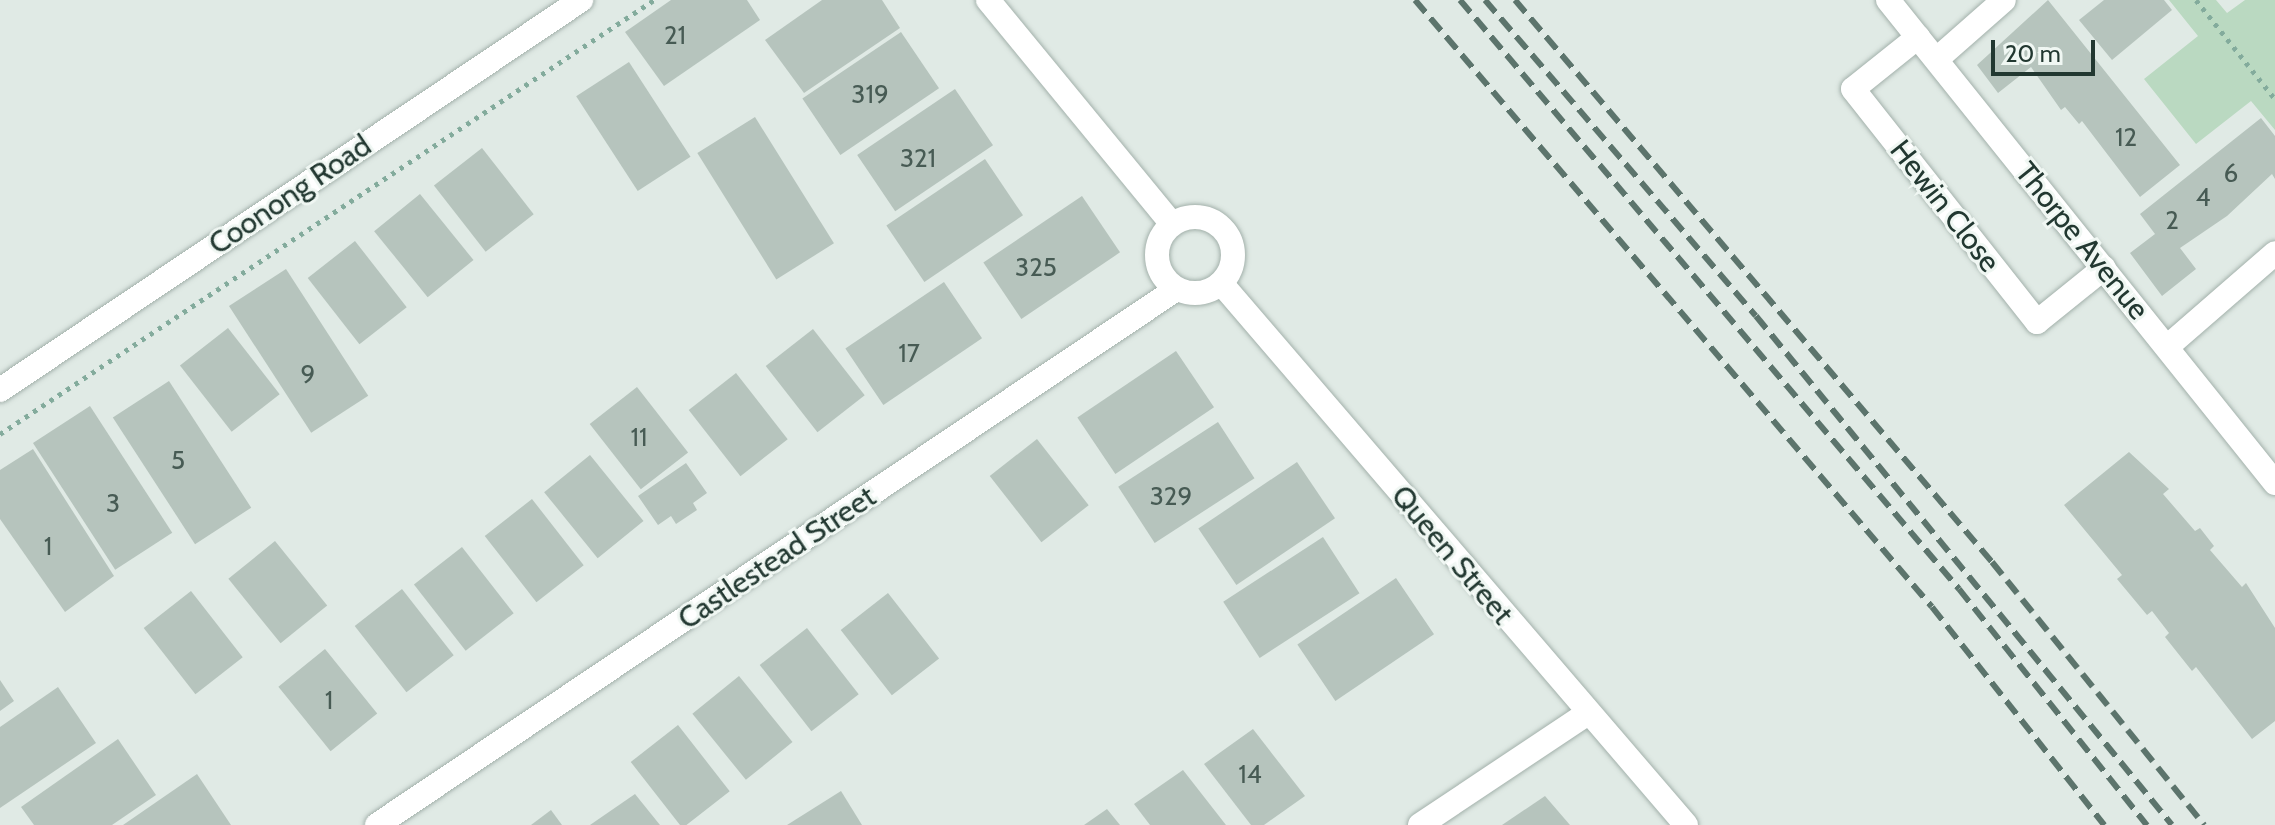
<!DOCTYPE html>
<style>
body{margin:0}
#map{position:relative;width:2275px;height:825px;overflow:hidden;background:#e0eae5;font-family:Cabin,sans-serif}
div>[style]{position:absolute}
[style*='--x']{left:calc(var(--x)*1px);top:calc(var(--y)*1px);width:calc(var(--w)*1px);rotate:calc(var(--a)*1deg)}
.green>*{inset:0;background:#bad9c1}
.building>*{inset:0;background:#b6c4bd;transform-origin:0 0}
.path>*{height:5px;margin-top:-2.5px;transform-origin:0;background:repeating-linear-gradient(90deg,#83ab9c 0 4px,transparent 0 10px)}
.roads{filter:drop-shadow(0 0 2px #a3b1ab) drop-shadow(0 0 2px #a3b1ab)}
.street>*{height:24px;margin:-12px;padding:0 12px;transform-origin:12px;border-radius:12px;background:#fff}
.street>.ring{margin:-12px;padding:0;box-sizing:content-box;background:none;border:24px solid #fff;border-radius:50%}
.rail>*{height:6px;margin-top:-3px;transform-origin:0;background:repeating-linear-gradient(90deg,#5c746c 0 16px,transparent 0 24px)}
span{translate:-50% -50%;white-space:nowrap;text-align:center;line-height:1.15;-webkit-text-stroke:6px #f0f7f3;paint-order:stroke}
.number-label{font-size:26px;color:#475b54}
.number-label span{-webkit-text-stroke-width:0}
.street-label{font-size:30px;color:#223831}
.scale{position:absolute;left:1991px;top:40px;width:104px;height:36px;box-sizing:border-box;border:4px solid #223831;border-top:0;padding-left:10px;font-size:24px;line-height:28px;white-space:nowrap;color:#223831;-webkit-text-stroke:6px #f0f7f3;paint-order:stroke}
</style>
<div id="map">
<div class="green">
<div style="clip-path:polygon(2169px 0,2216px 0,2227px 13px,2245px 0,2275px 0,2275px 130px,2251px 101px,2196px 144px,2144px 79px,2198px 36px)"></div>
</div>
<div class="building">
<div style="clip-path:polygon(671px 0,747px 0,760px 20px,664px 86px,625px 32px)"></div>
<div style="clip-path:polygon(822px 0,882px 0,900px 28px,804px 93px,765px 40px)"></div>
<div style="clip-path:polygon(2048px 0,2180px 165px,2140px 197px,2082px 121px,2079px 124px,2065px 107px,2061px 110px,2031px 67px,1998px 93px,1977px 65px)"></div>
<div style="clip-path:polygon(2104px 0,2164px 0,2172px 10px,2112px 60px,2079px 20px)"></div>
<div style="left:901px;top:32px;width:68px;height:119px;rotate:56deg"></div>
<div style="left:629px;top:62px;width:113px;height:63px;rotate:57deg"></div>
<div style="left:955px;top:89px;width:68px;height:118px;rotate:56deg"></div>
<div style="left:755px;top:117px;width:149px;height:68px;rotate:58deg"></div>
<div style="clip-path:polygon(2261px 118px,2275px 136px,2275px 179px,2272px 174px,2227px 216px,2180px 248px,2196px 269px,2162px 296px,2130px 253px,2155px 234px,2140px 214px)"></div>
<div style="left:482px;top:148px;width:84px;height:61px;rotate:52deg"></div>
<div style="left:985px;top:159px;width:68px;height:119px;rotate:56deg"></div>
<div style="left:420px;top:194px;width:85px;height:59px;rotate:51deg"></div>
<div style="left:1082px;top:196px;width:68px;height:119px;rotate:56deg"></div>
<div style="left:355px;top:241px;width:84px;height:60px;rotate:52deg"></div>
<div style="left:286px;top:269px;width:151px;height:68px;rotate:57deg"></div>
<div style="left:944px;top:282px;width:68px;height:119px;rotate:56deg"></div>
<div style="left:228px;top:328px;width:84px;height:61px;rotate:52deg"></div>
<div style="left:813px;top:329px;width:84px;height:60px;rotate:52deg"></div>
<div style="left:1176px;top:351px;width:68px;height:119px;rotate:56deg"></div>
<div style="left:736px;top:373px;width:84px;height:60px;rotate:52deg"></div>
<div style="left:169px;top:381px;width:151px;height:67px;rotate:57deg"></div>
<div style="left:637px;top:387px;width:83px;height:60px;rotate:52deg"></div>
<div style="left:90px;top:406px;width:151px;height:68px;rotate:57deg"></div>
<div style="left:1218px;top:422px;width:67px;height:119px;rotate:57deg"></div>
<div style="left:1037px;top:439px;width:84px;height:60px;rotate:52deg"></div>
<div style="clip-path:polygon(33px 449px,114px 576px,65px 612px,0 519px,0 470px)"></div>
<div style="clip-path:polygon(2129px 452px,2169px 489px,2163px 494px,2195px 531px,2200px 528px,2214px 546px,2210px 550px,2242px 587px,2246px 583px,2275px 628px,2275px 721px,2252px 739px,2196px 667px,2192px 671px,2165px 637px,2169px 633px,2152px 611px,2147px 615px,2117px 579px,2122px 575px,2064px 505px)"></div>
<div style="left:590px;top:455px;width:85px;height:59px;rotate:51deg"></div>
<div style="left:1297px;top:462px;width:68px;height:119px;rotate:56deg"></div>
<div style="clip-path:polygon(686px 463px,707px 493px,693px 503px,697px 510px,676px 524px,671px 516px,658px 525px,638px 496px)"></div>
<div style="left:532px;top:499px;width:84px;height:60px;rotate:52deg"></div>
<div style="left:1323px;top:537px;width:67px;height:119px;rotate:57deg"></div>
<div style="left:275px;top:541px;width:83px;height:60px;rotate:51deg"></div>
<div style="left:462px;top:547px;width:84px;height:61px;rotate:52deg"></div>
<div style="left:1396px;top:578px;width:68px;height:119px;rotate:56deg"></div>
<div style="left:402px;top:589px;width:84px;height:60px;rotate:52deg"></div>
<div style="left:191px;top:591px;width:84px;height:60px;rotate:52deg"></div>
<div style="left:888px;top:593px;width:83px;height:60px;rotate:52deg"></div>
<div style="left:807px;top:628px;width:84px;height:60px;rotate:52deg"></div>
<div style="left:325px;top:649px;width:83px;height:60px;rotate:51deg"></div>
<div style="left:739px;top:676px;width:85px;height:60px;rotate:51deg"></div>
<div style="clip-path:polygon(0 680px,14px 701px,0 711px)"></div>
<div style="clip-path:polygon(58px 687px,96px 743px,0 808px,0 727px)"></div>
<div style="left:678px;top:725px;width:84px;height:60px;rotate:52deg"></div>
<div style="clip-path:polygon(1253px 729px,1305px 796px,1264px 825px,1251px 825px,1204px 764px)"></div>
<div style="clip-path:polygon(118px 739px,156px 795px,112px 825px,34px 825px,21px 807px)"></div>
<div style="clip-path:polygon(1183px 770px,1226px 825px,1150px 825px,1134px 804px)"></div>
<div style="clip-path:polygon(197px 774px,231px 825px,123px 825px)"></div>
<div style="clip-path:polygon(841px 791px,862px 825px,787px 825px)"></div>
<div style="clip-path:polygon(635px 794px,660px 825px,590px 825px)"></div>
<div style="clip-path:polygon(1545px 796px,1570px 825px,1502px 825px)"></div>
<div style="clip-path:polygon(1107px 809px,1120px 825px,1084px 825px)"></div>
<div style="clip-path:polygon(551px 810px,562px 825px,531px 825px)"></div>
</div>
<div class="path">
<div style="--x:2196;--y:0;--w:127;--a:51.4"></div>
<div style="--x:0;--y:434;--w:785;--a:-33.57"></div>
</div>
<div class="roads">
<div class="street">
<div style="--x:988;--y:0;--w:290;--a:50.6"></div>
<div style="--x:1888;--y:0;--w:619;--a:51.3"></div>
<div style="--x:1918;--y:37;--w:83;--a:141.3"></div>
<div style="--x:1853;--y:89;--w:297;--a:51.7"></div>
<div style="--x:2037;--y:322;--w:86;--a:-38.9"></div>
<div style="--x:1937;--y:59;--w:89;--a:-41.4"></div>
<div class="ring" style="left:1157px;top:217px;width:52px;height:52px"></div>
<div style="--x:1221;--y:283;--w:714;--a:49.37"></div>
<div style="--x:2167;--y:347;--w:143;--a:-41"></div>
<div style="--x:0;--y:390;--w:700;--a:-33.87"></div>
<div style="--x:377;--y:825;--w:961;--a:-33.84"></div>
<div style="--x:1420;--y:825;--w:202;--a:-33.7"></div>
</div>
</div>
<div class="rail">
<div style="--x:1415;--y:0;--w:797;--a:49.58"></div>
<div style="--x:1932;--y:607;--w:278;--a:51.7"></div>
<div style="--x:1460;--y:0;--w:772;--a:49.73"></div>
<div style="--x:1959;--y:589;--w:302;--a:51.5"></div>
<div style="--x:1485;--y:0;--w:416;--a:49.4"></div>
<div style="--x:1756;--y:316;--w:657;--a:50.74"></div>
<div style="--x:1515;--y:0;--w:737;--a:49.68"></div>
<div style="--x:1992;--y:562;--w:338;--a:51.1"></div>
</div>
<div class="number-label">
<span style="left:675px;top:36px">21</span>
<span style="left:870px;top:95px">319</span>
<span style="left:2126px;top:138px">12</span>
<span style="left:918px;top:159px">321</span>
<span style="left:2231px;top:174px">6</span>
<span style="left:2203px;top:198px">4</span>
<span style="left:2172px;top:221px">2</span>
<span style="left:1036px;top:268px">325</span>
<span style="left:909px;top:354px">17</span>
<span style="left:308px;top:375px">9</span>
<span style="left:639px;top:438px">11</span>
<span style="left:178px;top:461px">5</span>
<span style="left:1171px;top:497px">329</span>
<span style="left:113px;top:504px">3</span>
<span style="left:48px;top:547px">1</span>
<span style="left:329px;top:701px">1</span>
<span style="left:1250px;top:775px">14</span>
</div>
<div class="street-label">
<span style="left:290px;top:195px;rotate:-34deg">Coonong Road</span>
<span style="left:1945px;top:206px;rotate:52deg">Hewin Close</span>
<span style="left:2082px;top:241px;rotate:51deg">Thorpe Avenue</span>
<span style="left:1452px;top:555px;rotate:50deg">Queen Street</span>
<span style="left:777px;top:558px;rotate:-34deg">Castlestead Street</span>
</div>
<div class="scale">20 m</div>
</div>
